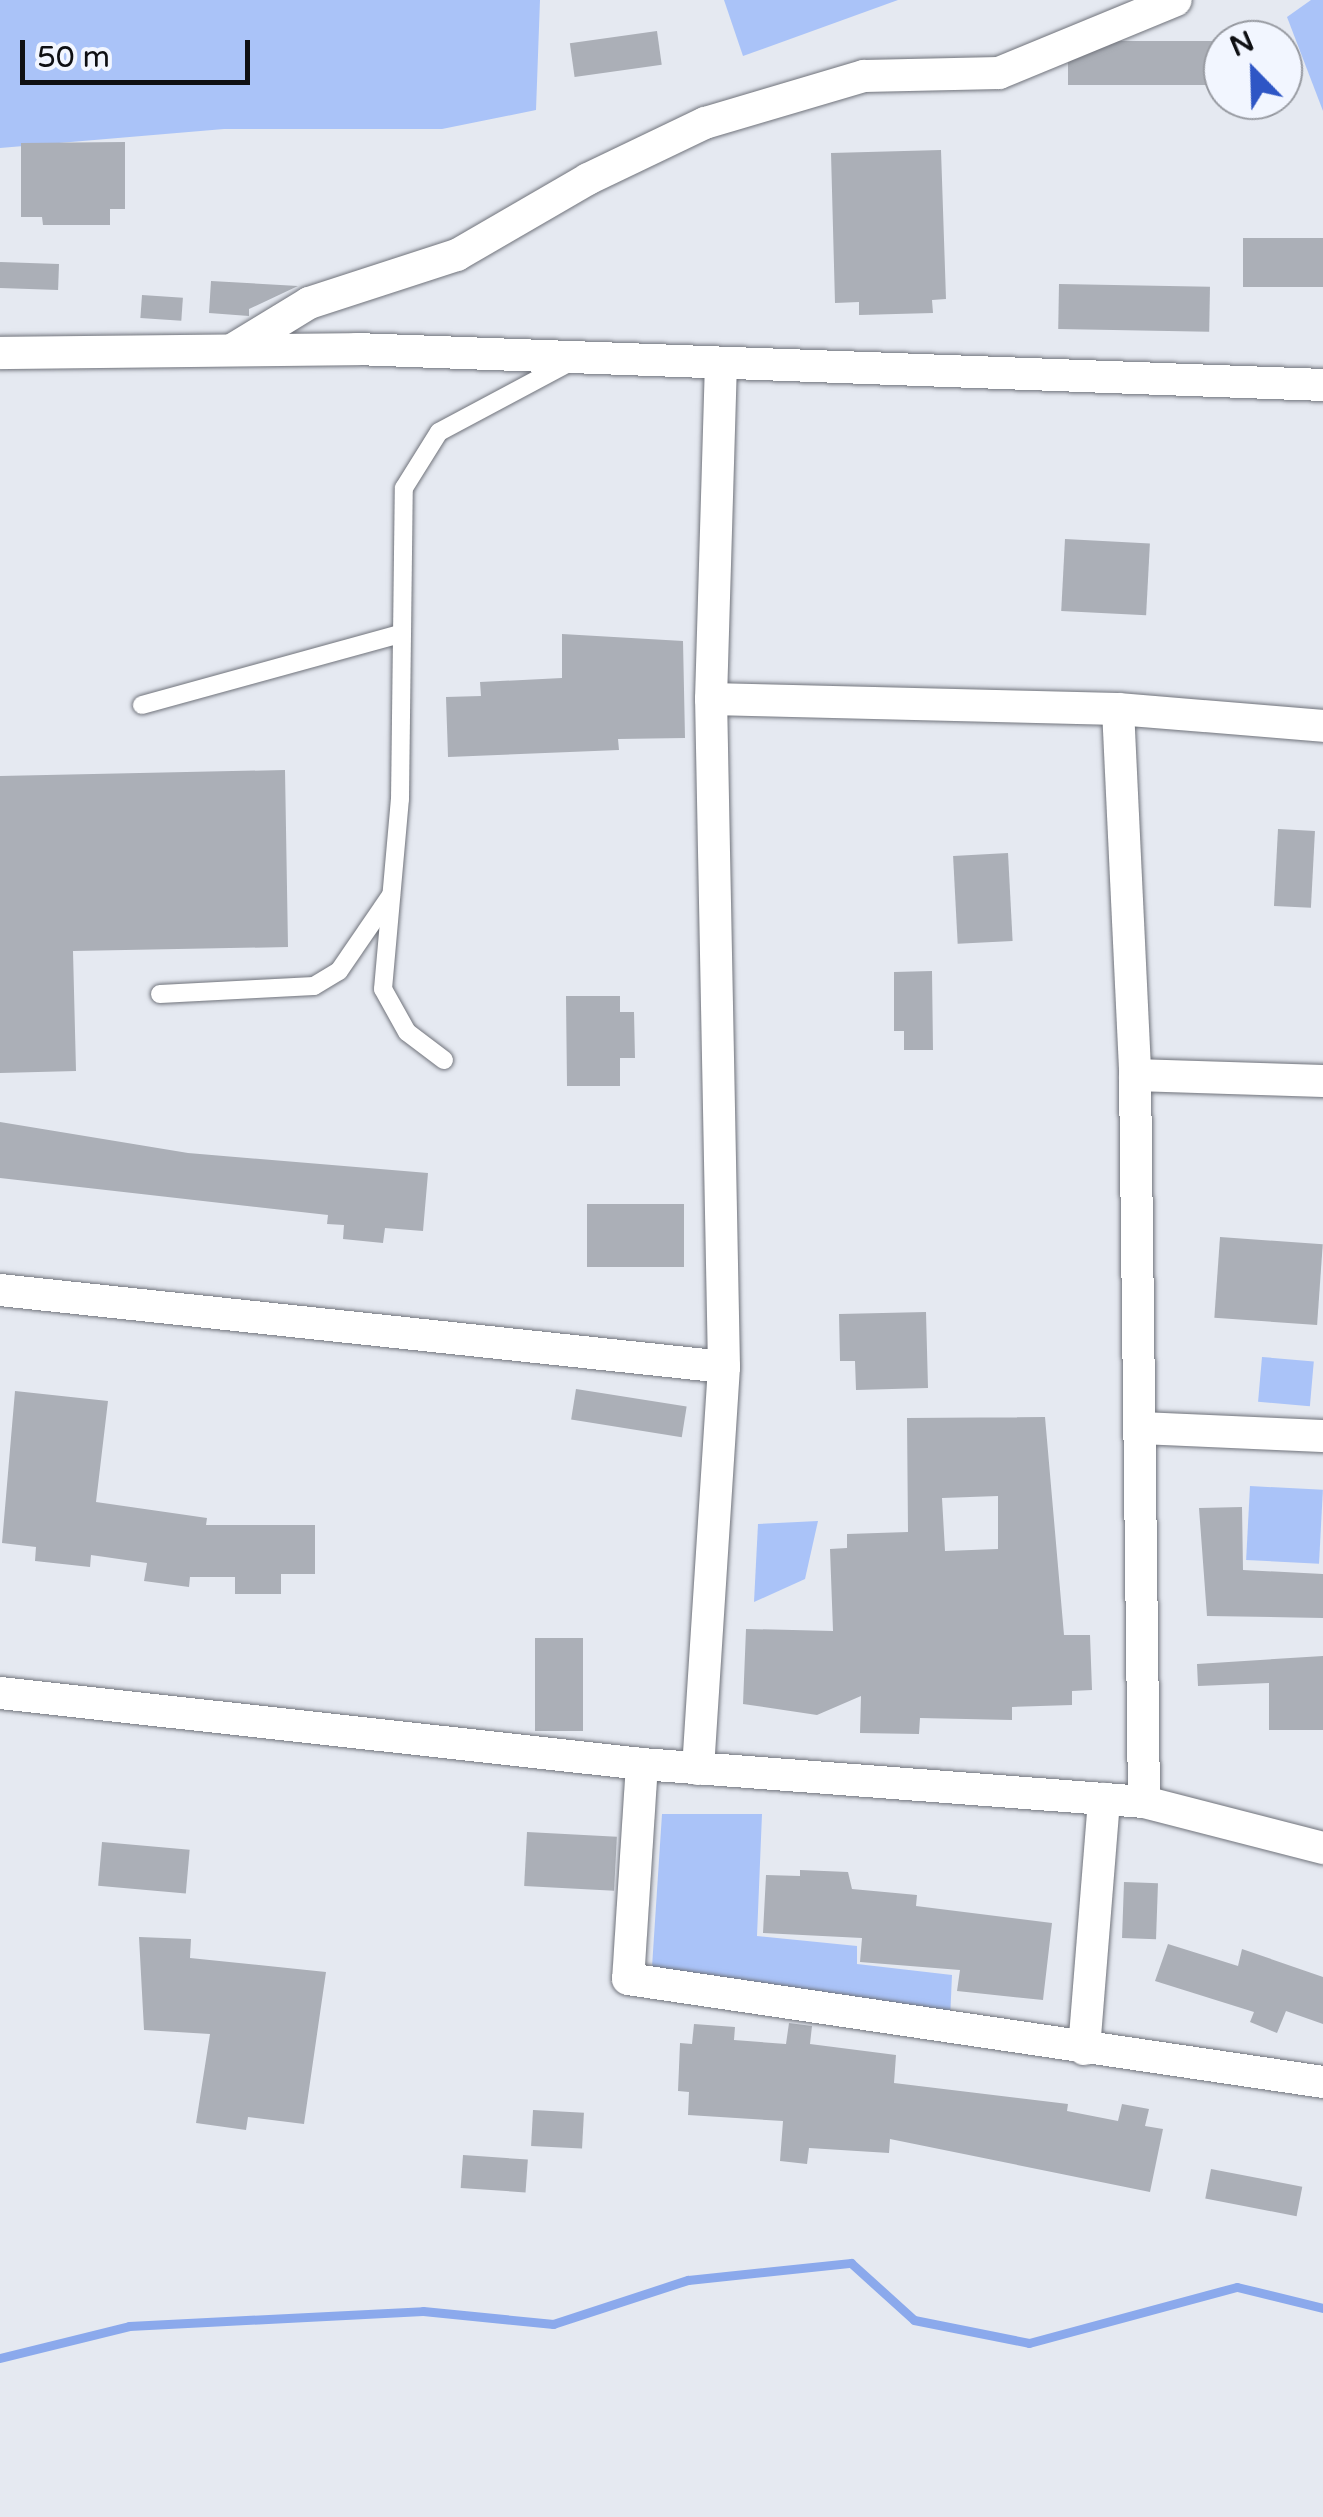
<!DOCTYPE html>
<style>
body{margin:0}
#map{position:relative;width:1323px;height:2517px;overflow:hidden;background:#e5e9f1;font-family:"Varela Round",sans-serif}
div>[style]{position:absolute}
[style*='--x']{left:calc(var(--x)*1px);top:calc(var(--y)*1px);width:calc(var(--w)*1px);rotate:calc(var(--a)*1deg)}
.green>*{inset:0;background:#aac3f8;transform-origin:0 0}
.stream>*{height:9px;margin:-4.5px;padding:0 4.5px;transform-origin:4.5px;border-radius:4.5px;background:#8ba9ec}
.building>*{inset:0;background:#abafb7;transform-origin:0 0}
.roads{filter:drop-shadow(0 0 2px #70737b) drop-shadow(0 0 2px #70737b)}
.service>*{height:18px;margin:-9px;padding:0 9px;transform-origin:9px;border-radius:9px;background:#fff}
.minor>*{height:32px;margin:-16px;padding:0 16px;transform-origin:16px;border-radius:16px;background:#fff}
span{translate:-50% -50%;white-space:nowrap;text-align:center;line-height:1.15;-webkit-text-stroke:9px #f2f6ff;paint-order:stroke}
.north{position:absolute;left:1203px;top:20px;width:100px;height:100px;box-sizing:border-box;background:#f2f6ff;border:2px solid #979aa1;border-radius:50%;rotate:337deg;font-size:28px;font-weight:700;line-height:40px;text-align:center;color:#0f1013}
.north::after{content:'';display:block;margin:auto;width:35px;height:45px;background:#2e56c5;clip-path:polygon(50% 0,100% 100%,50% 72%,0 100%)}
.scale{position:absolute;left:20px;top:40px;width:230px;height:45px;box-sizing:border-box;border:5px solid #0f1013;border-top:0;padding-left:12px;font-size:30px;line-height:35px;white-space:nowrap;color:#0f1013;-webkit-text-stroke:8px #f2f6ff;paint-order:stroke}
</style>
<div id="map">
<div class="green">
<div style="clip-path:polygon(0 0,540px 0,536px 110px,442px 129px,224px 129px,0 148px)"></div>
<div style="clip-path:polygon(724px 0,898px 0,743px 56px)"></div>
<div style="clip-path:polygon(1311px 0,1323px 0,1323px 111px,1287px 17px)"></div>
<div style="left:1262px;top:1357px;width:52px;height:45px;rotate:5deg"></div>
<div style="left:1250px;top:1486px;width:73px;height:74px;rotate:3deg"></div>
<div style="clip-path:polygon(818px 1521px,805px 1579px,754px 1602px,758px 1524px)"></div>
<div style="clip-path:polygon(662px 1814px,762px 1814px,757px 1936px,857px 1946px,857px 1964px,952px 1975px,950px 2020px,652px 1967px)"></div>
</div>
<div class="stream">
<div style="--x:0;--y:2358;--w:133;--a:-13.9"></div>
<div style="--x:129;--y:2326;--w:294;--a:-2.9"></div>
<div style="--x:423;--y:2311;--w:131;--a:5.7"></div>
<div style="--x:553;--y:2324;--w:142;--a:-18.1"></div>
<div style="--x:688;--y:2280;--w:164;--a:-6"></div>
<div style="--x:851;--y:2263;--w:85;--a:42.1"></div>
<div style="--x:914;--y:2320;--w:117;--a:11.3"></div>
<div style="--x:1029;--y:2343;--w:215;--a:-15.1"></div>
<div style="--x:1237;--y:2287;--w:89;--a:13.7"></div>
</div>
<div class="building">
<div style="left:657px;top:31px;width:34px;height:88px;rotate:82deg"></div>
<div style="left:1223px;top:41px;width:44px;height:155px;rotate:90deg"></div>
<div style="clip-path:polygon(125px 142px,125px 209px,110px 209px,110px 225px,43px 225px,42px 217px,21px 217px,21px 143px)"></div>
<div style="clip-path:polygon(941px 150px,946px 299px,932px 300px,933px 313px,859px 315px,859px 302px,835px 303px,831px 153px)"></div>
<div style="left:1323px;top:238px;width:49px;height:80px;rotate:90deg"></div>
<div style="left:59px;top:264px;width:26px;height:59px;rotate:92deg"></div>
<div style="clip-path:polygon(211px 281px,298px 286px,249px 309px,249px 316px,209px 313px)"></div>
<div style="left:1059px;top:284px;width:151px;height:45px;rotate:1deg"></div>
<div style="left:142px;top:295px;width:41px;height:23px;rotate:4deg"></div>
<div style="left:1065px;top:539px;width:85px;height:72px;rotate:3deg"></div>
<div style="clip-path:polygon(562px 634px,683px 641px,685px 738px,618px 739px,619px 750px,448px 757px,446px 697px,481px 696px,480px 682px,562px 678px)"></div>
<div style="clip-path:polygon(285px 770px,288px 947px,73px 951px,76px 1071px,0 1073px,0 776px)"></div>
<div style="left:1278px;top:829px;width:37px;height:77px;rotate:3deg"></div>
<div style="left:1008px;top:853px;width:88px;height:55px;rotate:87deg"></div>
<div style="clip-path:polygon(932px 971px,933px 1050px,904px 1050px,904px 1031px,894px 1031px,894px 972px)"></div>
<div style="clip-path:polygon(566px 996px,620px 996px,620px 1012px,634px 1012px,635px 1058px,620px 1058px,620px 1086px,567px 1086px)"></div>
<div style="clip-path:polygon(0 1122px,188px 1153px,428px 1173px,423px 1231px,385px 1228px,383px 1243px,343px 1239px,344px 1225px,327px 1224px,328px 1215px,0 1178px)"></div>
<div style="left:587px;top:1204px;width:97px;height:63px"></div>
<div style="left:1220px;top:1237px;width:103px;height:81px;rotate:4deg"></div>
<div style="clip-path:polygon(926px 1312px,928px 1388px,856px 1390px,855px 1361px,840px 1361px,839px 1314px)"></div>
<div style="left:576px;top:1389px;width:112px;height:31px;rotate:9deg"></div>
<div style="clip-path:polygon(15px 1391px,108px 1401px,96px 1502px,207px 1518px,206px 1525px,315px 1525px,315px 1574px,281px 1574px,281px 1594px,235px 1594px,235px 1577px,190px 1577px,189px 1587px,144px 1581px,147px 1563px,91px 1555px,90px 1567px,35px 1561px,36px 1547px,2px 1543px)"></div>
<div style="clip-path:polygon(evenodd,1045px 1417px,1064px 1635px,1090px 1635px,1092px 1690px,1072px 1691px,1072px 1705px,1012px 1707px,1012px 1720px,920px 1718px,919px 1734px,860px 1733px,861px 1696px,817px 1715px,743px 1704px,746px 1629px,833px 1631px,830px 1549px,847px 1548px,847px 1534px,908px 1532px,907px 1418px,1045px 1417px,998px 1496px,998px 1549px,945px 1551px,942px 1498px,998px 1496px)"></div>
<div style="clip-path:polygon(1242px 1507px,1243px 1570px,1323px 1574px,1323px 1618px,1207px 1616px,1199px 1508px)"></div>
<div style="left:535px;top:1638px;width:48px;height:93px"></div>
<div style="clip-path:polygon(1323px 1656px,1323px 1730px,1269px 1730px,1269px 1683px,1198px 1686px,1197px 1664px)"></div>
<div style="left:527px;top:1832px;width:90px;height:54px;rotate:3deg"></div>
<div style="left:102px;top:1842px;width:88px;height:44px;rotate:5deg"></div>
<div style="clip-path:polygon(800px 1870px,848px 1872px,852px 1889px,917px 1895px,916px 1906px,1052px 1923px,1043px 2000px,957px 1991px,960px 1970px,860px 1962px,862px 1938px,763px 1933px,766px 1875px,800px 1876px)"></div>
<div style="left:1124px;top:1882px;width:34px;height:56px;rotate:2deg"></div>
<div style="clip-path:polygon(139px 1937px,191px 1939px,190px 1958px,326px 1972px,304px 2124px,248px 2117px,246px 2130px,196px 2123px,210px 2034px,144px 2030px)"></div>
<div style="clip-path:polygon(1168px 1944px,1238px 1966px,1242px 1949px,1323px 1977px,1323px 2024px,1286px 2011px,1277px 2033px,1250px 2022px,1254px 2012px,1155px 1981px)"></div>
<div style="clip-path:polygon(789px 2023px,812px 2026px,810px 2044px,896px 2055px,894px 2083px,1068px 2104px,1067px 2111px,1118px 2121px,1122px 2104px,1149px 2109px,1145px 2126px,1163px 2129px,1150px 2192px,890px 2139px,889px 2153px,809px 2148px,807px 2164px,780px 2161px,783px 2121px,688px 2115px,689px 2092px,678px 2091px,680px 2043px,692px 2044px,694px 2024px,735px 2027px,734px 2040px,786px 2044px)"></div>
<div style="left:533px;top:2110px;width:51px;height:36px;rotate:3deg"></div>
<div style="left:463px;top:2155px;width:65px;height:33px;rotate:4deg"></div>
<div style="left:1211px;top:2169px;width:93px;height:30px;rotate:11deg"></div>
</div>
<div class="roads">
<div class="service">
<div style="--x:142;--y:705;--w:267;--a:-15.4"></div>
<div style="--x:160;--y:994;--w:154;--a:-3"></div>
<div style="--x:314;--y:986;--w:29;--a:-31"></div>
<div style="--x:339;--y:971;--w:92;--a:-55.6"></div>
<div style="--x:444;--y:1060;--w:46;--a:-142.9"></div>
<div style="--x:407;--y:1032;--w:49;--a:-119.2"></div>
<div style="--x:383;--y:989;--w:191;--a:-84.9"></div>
<div style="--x:400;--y:799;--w:311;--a:-89.3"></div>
<div style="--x:404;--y:488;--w:66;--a:-58"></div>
<div style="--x:439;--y:432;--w:146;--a:-28.1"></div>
</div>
<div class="minor">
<div style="--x:232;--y:350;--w:90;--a:-31.4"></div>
<div style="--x:309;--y:303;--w:156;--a:-18"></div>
<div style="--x:457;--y:255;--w:151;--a:-30.1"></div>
<div style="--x:588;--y:179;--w:130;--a:-25.6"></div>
<div style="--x:705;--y:123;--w:166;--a:-16.5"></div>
<div style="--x:864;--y:76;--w:135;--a:-1.3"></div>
<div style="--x:999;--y:73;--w:191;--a:-22.4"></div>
<div style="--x:0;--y:353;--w:356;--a:-0.6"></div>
<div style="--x:356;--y:349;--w:968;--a:2.13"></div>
<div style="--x:711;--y:699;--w:407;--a:1.4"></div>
<div style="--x:1118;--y:709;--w:206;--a:4.7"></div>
<div style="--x:1118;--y:709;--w:366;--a:87.3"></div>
<div style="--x:1135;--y:1075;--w:727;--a:89.29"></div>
<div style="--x:1135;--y:1075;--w:188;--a:1.8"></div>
<div style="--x:0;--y:1290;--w:728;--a:6.07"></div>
<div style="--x:1140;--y:1428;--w:183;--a:2.5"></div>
<div style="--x:0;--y:1693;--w:646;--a:6.31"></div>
<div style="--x:642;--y:1764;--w:503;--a:4.33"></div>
<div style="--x:1144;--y:1802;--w:185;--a:14.4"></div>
<div style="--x:642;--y:1764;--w:215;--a:93.7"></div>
<div style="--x:628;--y:1979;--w:703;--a:8.43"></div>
<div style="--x:698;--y:1769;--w:403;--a:-86.3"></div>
<div style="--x:724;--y:1367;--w:668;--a:-91.11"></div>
<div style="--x:711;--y:699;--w:335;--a:-88.3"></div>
<div style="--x:1084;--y:2049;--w:251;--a:-85.4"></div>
</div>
</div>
<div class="north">N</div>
<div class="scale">50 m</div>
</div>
